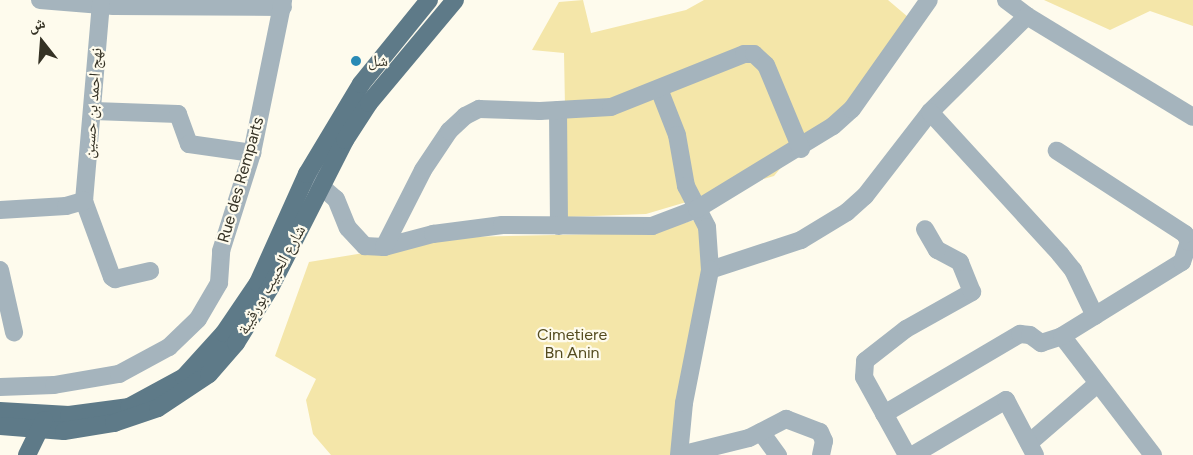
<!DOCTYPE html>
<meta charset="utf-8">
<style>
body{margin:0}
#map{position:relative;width:1193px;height:455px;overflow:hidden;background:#fefbed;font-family:Figtree,"Noto Naskh Arabic",sans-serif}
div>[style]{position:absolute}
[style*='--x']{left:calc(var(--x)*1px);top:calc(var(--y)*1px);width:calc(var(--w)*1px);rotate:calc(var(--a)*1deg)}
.green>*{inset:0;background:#f4e6a9}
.minor>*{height:18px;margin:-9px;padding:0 9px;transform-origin:9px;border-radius:9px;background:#a5b4bd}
.major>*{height:18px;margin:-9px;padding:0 9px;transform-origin:9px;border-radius:9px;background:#5e7a88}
.dots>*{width:16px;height:16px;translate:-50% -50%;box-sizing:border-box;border:3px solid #fefbed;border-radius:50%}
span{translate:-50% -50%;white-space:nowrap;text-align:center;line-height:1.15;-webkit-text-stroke:4.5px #fefbed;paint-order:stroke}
.poi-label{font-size:16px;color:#353225}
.left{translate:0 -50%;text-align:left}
.street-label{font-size:16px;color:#353225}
.park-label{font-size:16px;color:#544b1f}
.north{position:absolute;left:12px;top:12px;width:60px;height:60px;-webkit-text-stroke:4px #fefbed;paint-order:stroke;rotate:343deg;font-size:16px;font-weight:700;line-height:24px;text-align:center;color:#353225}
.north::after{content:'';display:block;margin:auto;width:21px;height:27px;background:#353225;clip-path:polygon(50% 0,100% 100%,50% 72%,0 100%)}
</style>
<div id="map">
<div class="green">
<div style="clip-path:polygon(583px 0,591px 33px,686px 10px,704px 0,888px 0,908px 17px,847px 106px,802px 142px,774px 176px,646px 214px,567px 217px,564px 53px,532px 50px,559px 2px)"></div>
<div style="clip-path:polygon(1044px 0,1193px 0,1193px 26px,1150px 11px,1110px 30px)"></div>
<div style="clip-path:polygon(702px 218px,704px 257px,673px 455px,331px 455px,313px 434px,306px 400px,316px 379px,275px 356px,309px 262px,461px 237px,648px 233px)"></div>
</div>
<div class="minor">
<div style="--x:40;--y:0;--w:74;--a:4.6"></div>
<div style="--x:114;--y:6;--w:169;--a:0.3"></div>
<div style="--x:1006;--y:0;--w:26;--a:37"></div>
<div style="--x:659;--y:89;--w:49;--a:68.6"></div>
<div style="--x:677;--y:135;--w:52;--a:80"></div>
<div style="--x:686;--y:186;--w:46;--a:62.9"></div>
<div style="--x:707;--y:227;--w:43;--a:86"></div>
<div style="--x:710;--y:270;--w:96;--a:-18.2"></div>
<div style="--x:801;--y:240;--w:54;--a:-31.3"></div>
<div style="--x:847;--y:212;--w:24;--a:-42"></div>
<div style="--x:865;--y:196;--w:106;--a:-52.3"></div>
<div style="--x:930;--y:112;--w:136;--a:-44.7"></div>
<div style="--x:1027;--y:16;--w:194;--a:31.3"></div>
<div style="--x:558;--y:110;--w:116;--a:89.5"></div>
<div style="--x:94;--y:111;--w:84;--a:2"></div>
<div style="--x:178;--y:114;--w:32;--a:70"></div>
<div style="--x:189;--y:144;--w:64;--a:8.1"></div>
<div style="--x:930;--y:112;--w:193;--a:47.5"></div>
<div style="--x:1060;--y:254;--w:21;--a:51"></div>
<div style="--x:1073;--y:270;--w:51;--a:64.4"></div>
<div style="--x:307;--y:174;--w:38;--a:41"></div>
<div style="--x:336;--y:199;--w:31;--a:68"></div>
<div style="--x:348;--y:228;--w:25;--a:47"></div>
<div style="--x:365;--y:246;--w:19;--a:3"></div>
<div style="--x:384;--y:247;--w:51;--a:-14.9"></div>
<div style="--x:433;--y:234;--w:70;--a:-7.4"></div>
<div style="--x:502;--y:225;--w:150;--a:0.4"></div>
<div style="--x:652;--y:226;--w:48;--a:-20.7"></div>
<div style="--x:697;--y:209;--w:159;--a:-31.4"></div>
<div style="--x:833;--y:126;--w:25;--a:-42"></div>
<div style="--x:852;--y:109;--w:133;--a:-54.8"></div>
<div style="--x:84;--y:201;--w:198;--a:-85.1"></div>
<div style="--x:84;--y:201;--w:81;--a:69.8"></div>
<div style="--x:112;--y:277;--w:4;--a:34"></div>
<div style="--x:115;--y:279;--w:36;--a:-13"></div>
<div style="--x:0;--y:210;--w:66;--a:-3.5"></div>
<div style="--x:66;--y:206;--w:19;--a:-16"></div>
<div style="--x:384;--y:247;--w:86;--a:-63.1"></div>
<div style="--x:423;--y:170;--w:47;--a:-56.3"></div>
<div style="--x:449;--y:131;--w:22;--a:-43"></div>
<div style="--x:465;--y:116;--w:16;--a:-27"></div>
<div style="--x:479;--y:109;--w:61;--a:1.9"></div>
<div style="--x:540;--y:111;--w:71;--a:-3.2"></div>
<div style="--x:611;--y:107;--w:143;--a:-21.7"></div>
<div style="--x:744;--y:54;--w:10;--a:0"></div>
<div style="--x:754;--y:54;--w:16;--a:43"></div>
<div style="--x:766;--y:65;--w:91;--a:67.4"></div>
<div style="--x:0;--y:270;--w:64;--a:77.3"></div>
<div style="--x:1062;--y:336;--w:150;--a:52.6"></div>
<div style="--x:0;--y:387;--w:54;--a:-2.1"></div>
<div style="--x:54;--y:385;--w:66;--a:-9.6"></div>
<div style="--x:119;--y:374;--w:57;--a:-28.4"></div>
<div style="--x:169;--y:347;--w:40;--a:-44"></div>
<div style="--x:198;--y:319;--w:42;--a:-59.7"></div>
<div style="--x:219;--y:283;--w:32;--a:-86"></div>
<div style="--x:221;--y:251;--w:103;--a:-72.4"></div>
<div style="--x:252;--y:153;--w:156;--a:-78.5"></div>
<div style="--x:884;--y:414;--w:158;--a:-30.5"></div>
<div style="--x:1020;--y:334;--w:10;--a:6"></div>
<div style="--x:1030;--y:335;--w:14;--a:36"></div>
<div style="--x:1041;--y:343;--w:22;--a:-18"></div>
<div style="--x:1062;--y:336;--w:141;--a:-31.7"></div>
<div style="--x:1182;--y:262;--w:21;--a:-71"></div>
<div style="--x:1189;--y:242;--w:9;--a:-117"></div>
<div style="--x:1185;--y:234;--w:153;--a:-147"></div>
<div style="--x:761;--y:432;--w:29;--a:54"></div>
<div style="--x:1029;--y:443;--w:90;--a:-40.9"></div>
<div style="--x:679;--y:455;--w:52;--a:-84.5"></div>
<div style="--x:684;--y:403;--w:136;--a:-78.9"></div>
<div style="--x:680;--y:455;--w:71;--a:-13.8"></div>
<div style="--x:749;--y:438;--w:42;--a:-27.2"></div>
<div style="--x:786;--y:419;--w:36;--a:21"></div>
<div style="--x:820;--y:432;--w:10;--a:66"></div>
<div style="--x:824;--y:441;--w:14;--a:102"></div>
<div style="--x:907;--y:455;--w:89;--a:-118.9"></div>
<div style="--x:864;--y:377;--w:16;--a:-86"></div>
<div style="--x:865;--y:361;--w:52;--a:-38"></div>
<div style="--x:906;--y:329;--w:76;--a:-29.3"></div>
<div style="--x:972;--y:292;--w:32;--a:-112"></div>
<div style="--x:960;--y:262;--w:26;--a:-152"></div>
<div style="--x:937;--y:250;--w:24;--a:-120"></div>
<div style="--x:913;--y:455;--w:108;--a:-30.6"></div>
<div style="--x:1006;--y:400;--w:62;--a:62.2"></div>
</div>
<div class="major">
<div style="--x:0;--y:411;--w:69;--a:3.3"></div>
<div style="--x:69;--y:415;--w:61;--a:-7.6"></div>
<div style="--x:129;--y:407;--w:63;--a:-28.6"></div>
<div style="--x:184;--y:377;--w:59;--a:-47.7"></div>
<div style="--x:224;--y:333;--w:60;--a:-55.8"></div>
<div style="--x:258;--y:283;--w:120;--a:-65.8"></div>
<div style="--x:307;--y:174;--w:105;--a:-59"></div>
<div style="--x:361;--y:84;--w:108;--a:-51"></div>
<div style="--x:0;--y:426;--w:64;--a:4.5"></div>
<div style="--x:64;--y:431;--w:51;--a:-9.1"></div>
<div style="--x:114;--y:423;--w:46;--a:-18.8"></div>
<div style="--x:158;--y:408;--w:61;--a:-33.7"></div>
<div style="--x:209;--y:374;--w:41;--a:-48.9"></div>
<div style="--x:236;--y:343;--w:65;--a:-58.3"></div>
<div style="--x:270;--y:288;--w:166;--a:-63.1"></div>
<div style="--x:345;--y:140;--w:44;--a:-57"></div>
<div style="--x:369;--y:103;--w:134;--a:-50.1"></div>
<div style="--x:27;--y:455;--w:39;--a:-64"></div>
</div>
<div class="dots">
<div style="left:356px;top:61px;background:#298ab5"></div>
</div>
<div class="poi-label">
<span class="left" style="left:368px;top:61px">شل</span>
</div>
<div class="street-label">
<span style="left:93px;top:103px;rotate:-86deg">نهج احمد بن حسين</span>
<span style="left:241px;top:180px;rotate:-74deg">Rue des Remparts</span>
<span style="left:272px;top:280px;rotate:-61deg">شارع الحبيب بورقيبة</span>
</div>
<div class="park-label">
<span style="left:572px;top:344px">Cimetiere<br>Bn Anin</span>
</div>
<div class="north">ش</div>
</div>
